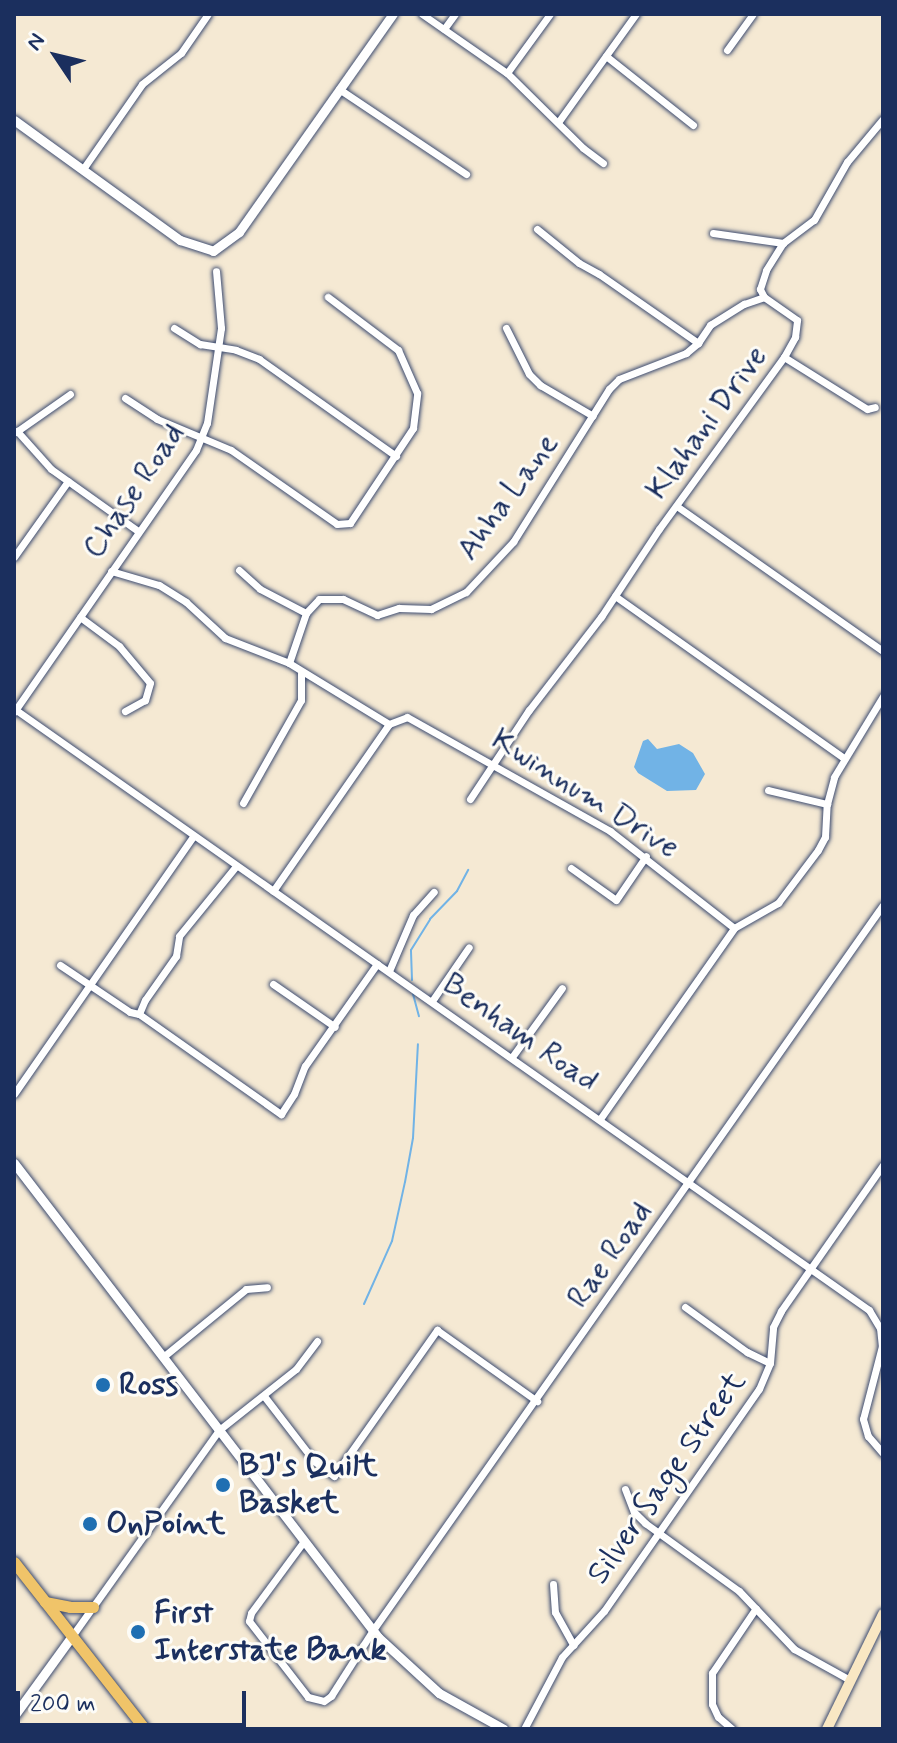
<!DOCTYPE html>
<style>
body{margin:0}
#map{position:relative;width:897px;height:1743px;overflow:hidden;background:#f5e9d3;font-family:Mynerve,sans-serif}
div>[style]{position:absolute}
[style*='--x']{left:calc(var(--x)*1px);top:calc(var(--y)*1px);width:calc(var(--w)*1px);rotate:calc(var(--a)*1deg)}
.water>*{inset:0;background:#71b3e6}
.stream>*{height:2px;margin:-1px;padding:0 1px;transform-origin:1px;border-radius:1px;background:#71b3e6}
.roads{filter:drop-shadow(0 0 2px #3c4b70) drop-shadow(0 0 2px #3c4b70)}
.minor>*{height:7px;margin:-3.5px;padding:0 3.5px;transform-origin:3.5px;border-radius:3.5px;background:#fff}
.tertiary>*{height:9px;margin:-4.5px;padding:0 4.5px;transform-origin:4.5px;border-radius:4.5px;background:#fff}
.secondary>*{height:10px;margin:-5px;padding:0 5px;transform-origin:5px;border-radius:5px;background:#f9e7c3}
.primary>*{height:11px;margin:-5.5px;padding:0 5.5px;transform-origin:5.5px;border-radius:5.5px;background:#f0c469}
.dots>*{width:22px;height:22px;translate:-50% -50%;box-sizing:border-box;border:4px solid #fdfcf7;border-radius:50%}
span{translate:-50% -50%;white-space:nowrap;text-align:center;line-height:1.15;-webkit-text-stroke:6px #fdfcf7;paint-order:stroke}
.street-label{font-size:32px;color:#1b2f5e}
.poi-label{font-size:32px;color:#1b2f5e;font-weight:700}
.left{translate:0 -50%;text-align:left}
.frame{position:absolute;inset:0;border:16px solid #1b2f5e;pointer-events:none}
.north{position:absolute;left:16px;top:16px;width:80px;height:80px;-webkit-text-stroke:6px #fdfcf7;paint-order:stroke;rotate:305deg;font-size:22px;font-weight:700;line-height:32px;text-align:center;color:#1b2f5e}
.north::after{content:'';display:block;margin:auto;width:28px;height:36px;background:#1b2f5e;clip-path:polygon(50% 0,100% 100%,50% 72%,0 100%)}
.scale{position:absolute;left:16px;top:1691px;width:230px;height:36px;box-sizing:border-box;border:4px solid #1b2f5e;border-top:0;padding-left:10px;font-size:24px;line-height:28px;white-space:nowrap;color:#1b2f5e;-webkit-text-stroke:6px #fdfcf7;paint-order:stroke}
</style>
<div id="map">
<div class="water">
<div style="clip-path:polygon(648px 739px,657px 749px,679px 744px,693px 753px,705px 774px,696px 790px,667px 791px,638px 773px,634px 767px,643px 741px)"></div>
</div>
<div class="stream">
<div style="--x:412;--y:980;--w:30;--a:-92"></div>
<div style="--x:411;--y:950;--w:36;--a:-58"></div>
<div style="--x:430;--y:919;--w:39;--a:-46"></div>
<div style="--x:457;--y:891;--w:24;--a:-62"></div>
<div style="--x:413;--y:994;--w:23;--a:75"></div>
<div style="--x:364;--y:1304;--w:69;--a:-66"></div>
<div style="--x:392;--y:1241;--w:60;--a:-77.6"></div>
<div style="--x:405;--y:1182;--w:45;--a:-79.7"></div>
<div style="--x:413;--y:1138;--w:94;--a:-87"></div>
</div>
<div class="roads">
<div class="minor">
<div style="--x:422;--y:14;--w:103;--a:34.8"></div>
<div style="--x:507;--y:73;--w:107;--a:44.6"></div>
<div style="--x:583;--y:148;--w:25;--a:37"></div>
<div style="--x:444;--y:29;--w:19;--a:-54"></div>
<div style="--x:727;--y:50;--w:44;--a:-54.2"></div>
<div style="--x:606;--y:56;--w:111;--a:38.4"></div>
<div style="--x:507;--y:73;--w:73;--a:-53.9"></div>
<div style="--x:339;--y:89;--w:153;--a:33.8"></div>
<div style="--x:559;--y:121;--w:132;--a:-54.3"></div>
<div style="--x:83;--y:169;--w:103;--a:-55.2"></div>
<div style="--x:142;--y:84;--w:50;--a:-38.5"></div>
<div style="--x:181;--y:53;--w:47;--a:-55.3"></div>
<div style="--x:537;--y:229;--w:54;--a:39"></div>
<div style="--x:579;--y:263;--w:23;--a:29"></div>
<div style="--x:599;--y:274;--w:121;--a:34.9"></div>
<div style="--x:713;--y:233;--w:71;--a:8.1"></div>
<div style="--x:174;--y:328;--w:31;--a:32"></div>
<div style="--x:200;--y:344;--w:36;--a:9"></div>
<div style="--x:236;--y:350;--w:25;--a:21"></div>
<div style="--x:259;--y:359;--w:168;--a:35.3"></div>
<div style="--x:506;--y:328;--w:51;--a:63.4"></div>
<div style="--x:529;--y:374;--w:16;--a:45"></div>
<div style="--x:540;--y:385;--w:61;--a:30.3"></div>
<div style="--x:784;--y:357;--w:98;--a:32.1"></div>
<div style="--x:867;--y:409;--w:8;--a:-14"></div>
<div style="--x:125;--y:398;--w:38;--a:33"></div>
<div style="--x:157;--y:419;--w:80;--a:22.7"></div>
<div style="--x:231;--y:450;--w:129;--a:34.9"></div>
<div style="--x:337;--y:524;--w:13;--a:-4"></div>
<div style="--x:350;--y:523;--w:114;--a:-56.4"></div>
<div style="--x:413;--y:428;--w:35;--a:-83"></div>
<div style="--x:417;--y:393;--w:47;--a:-113.8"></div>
<div style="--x:398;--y:350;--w:88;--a:-142.9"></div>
<div style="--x:17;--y:431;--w:51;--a:48.2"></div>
<div style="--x:51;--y:469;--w:107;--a:35.5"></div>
<div style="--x:16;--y:432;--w:66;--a:-35.1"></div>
<div style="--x:678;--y:507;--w:251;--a:35.1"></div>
<div style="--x:14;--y:557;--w:93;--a:-54.6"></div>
<div style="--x:239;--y:570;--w:28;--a:42"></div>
<div style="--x:260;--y:589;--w:52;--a:27.6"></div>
<div style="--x:111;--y:571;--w:50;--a:16.3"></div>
<div style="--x:159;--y:585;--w:32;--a:32"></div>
<div style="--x:186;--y:602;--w:53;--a:42.7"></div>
<div style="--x:225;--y:638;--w:69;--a:21.3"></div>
<div style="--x:289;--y:663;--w:117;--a:31.4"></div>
<div style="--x:615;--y:596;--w:281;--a:35.3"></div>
<div style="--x:80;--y:617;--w:49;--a:36.6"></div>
<div style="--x:119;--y:646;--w:48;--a:50"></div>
<div style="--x:150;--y:683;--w:18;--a:106"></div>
<div style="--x:145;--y:700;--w:23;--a:151"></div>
<div style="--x:289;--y:663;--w:53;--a:-71.2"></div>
<div style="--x:306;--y:613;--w:19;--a:-47"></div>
<div style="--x:319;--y:599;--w:24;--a:0"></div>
<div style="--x:343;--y:599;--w:38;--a:25"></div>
<div style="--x:377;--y:615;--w:23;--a:-18"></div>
<div style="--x:399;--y:608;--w:32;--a:2"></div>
<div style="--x:431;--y:609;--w:39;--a:-26"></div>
<div style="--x:466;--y:592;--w:69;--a:-46.8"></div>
<div style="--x:513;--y:542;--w:181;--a:-57.9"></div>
<div style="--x:609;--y:389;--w:14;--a:-45"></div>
<div style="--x:619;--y:379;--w:72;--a:-21.2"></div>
<div style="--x:686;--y:353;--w:16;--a:-40"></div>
<div style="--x:698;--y:343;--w:22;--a:-56"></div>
<div style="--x:710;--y:325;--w:40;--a:-32"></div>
<div style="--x:744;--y:304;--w:21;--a:-19"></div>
<div style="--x:16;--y:710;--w:1043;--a:35.12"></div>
<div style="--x:869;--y:1310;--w:21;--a:59"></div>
<div style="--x:880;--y:1328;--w:18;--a:84"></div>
<div style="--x:882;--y:1346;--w:75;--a:104.6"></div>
<div style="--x:863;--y:1419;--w:18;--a:74"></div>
<div style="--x:868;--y:1436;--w:23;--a:49"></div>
<div style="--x:14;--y:712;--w:319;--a:-55.2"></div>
<div style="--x:196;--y:450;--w:29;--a:-68"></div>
<div style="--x:207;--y:423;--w:96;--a:-81.6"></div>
<div style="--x:221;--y:328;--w:57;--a:-95"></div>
<div style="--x:768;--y:790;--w:61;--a:13.3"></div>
<div style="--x:470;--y:799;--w:107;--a:-56.5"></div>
<div style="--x:529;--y:710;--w:118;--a:-52.3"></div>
<div style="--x:601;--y:617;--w:105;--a:-56.6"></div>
<div style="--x:659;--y:529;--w:213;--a:-54"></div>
<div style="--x:784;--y:357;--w:23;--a:-61"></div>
<div style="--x:795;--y:337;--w:17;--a:-83"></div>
<div style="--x:797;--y:320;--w:40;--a:-145.1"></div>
<div style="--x:764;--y:297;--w:9;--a:-117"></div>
<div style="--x:760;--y:289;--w:20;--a:-72"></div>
<div style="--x:766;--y:270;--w:32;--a:-58"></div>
<div style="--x:783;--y:243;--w:39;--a:-37"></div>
<div style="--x:814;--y:220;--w:67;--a:-60.4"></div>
<div style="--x:847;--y:162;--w:56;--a:-50.1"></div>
<div style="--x:243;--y:803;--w:118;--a:-60.6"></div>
<div style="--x:301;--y:700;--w:27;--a:-90"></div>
<div style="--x:571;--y:868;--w:55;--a:35.4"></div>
<div style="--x:616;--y:900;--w:53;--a:-55.7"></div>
<div style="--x:273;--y:891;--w:203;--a:-55.2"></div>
<div style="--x:389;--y:724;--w:19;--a:-21"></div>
<div style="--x:407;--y:717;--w:233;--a:29.3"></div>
<div style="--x:610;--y:831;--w:157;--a:38"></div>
<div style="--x:60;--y:965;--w:84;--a:33.9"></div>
<div style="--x:130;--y:1012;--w:9;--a:13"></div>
<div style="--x:139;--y:1014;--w:174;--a:35.2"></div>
<div style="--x:281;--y:1114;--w:24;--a:-57"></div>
<div style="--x:294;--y:1094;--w:30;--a:-69"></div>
<div style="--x:305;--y:1066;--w:125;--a:-54.8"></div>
<div style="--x:389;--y:971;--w:61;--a:-66.8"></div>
<div style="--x:413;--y:915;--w:31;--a:-48"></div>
<div style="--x:273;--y:984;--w:75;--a:34.7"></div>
<div style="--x:432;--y:1001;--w:65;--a:-55.6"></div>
<div style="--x:139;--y:1014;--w:15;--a:-67"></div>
<div style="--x:145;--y:1000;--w:54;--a:-54.8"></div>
<div style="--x:176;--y:956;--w:20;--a:-81"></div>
<div style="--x:179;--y:936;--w:90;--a:-50.8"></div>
<div style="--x:512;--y:1057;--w:85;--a:-54.1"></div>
<div style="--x:14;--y:1094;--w:314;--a:-55.2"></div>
<div style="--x:600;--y:1119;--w:233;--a:-54.9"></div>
<div style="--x:734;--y:928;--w:51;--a:-29.6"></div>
<div style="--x:778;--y:903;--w:66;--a:-53"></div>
<div style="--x:818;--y:850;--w:15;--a:-62"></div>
<div style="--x:825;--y:837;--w:33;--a:-87"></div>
<div style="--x:827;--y:804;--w:28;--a:-75"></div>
<div style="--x:834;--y:777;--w:95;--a:-58.8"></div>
<div style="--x:685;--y:1307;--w:77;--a:36"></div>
<div style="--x:747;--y:1352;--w:25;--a:26"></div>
<div style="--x:163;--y:1357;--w:107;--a:-39.3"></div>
<div style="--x:246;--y:1289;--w:21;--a:-5"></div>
<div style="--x:264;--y:1396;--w:82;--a:52.4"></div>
<div style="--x:314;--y:1461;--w:25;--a:37"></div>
<div style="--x:334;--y:1476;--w:179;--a:-54.8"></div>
<div style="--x:437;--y:1330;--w:123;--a:35.4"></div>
<div style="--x:625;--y:1489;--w:25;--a:69"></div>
<div style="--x:634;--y:1512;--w:16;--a:45"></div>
<div style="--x:645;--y:1523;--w:116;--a:35.9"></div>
<div style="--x:739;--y:1591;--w:80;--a:46.5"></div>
<div style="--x:794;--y:1649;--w:64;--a:29"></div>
<div style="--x:304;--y:1541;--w:89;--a:126.4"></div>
<div style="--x:251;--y:1613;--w:8;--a:104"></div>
<div style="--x:249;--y:1621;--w:96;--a:52.2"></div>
<div style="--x:308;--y:1697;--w:16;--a:14"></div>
<div style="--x:324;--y:1701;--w:9;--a:-36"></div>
<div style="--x:331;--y:1696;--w:78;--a:-57.5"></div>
<div style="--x:373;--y:1630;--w:886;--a:-54.88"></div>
<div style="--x:553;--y:1584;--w:28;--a:86"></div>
<div style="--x:555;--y:1612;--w:38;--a:61"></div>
<div style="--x:72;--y:1636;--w:253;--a:-54.5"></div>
<div style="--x:219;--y:1430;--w:98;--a:-38.4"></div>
<div style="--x:296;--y:1369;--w:35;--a:-53"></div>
<div style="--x:524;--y:1729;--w:81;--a:-62.2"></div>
<div style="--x:562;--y:1657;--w:62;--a:-47.6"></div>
<div style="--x:604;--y:1611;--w:271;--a:-55.1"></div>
<div style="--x:759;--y:1389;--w:28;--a:-67"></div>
<div style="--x:770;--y:1363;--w:36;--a:-85"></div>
<div style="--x:773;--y:1327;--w:18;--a:-63"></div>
<div style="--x:781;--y:1311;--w:178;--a:-55.1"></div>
<div style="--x:732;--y:1729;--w:18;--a:-139"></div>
<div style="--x:718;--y:1717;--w:14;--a:-115"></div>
<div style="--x:712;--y:1704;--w:31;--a:-90"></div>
<div style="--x:712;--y:1673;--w:78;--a:-55.9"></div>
</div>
<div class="tertiary">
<div style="--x:14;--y:120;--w:205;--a:35.9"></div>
<div style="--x:180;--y:240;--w:35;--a:18"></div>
<div style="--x:213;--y:251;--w:32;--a:-36"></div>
<div style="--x:239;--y:232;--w:267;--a:-54.8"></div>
<div style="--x:14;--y:1163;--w:598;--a:52.48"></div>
<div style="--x:378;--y:1637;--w:83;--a:42.6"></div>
<div style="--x:439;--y:1693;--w:74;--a:29"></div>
<div style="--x:14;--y:1716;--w:99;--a:-54.1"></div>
</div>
<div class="secondary">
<div style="--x:827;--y:1729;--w:128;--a:-64"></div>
</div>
<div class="primary">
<div style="--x:14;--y:1562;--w:212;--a:51.9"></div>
<div style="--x:45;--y:1602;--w:25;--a:11"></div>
<div style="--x:70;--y:1607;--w:23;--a:0"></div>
</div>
</div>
<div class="dots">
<div style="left:103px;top:1385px;background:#1f6fb2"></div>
<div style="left:223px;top:1485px;background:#1f6fb2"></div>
<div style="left:90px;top:1524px;background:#1f6fb2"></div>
<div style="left:138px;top:1632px;background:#1f6fb2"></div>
</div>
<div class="street-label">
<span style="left:707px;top:423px;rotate:-54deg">Klahani Drive</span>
<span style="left:134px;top:491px;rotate:-56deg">Chase Road</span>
<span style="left:508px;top:497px;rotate:-54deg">Ahha Lane</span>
<span style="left:585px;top:794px;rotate:32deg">Kwinnum Drive</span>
<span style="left:520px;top:1033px;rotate:35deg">Benham Road</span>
<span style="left:610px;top:1255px;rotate:-55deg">Rae Road</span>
<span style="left:667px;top:1478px;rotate:-55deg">Silver Sage Street</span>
</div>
<div class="poi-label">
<span class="left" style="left:119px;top:1385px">Ross</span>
<span class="left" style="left:239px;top:1485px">BJ's Quilt<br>Basket</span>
<span class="left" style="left:106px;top:1524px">OnPoint</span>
<span class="left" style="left:154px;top:1632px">First<br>Interstate Bank</span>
</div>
<div class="frame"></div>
<div class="north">N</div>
<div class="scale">200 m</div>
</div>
